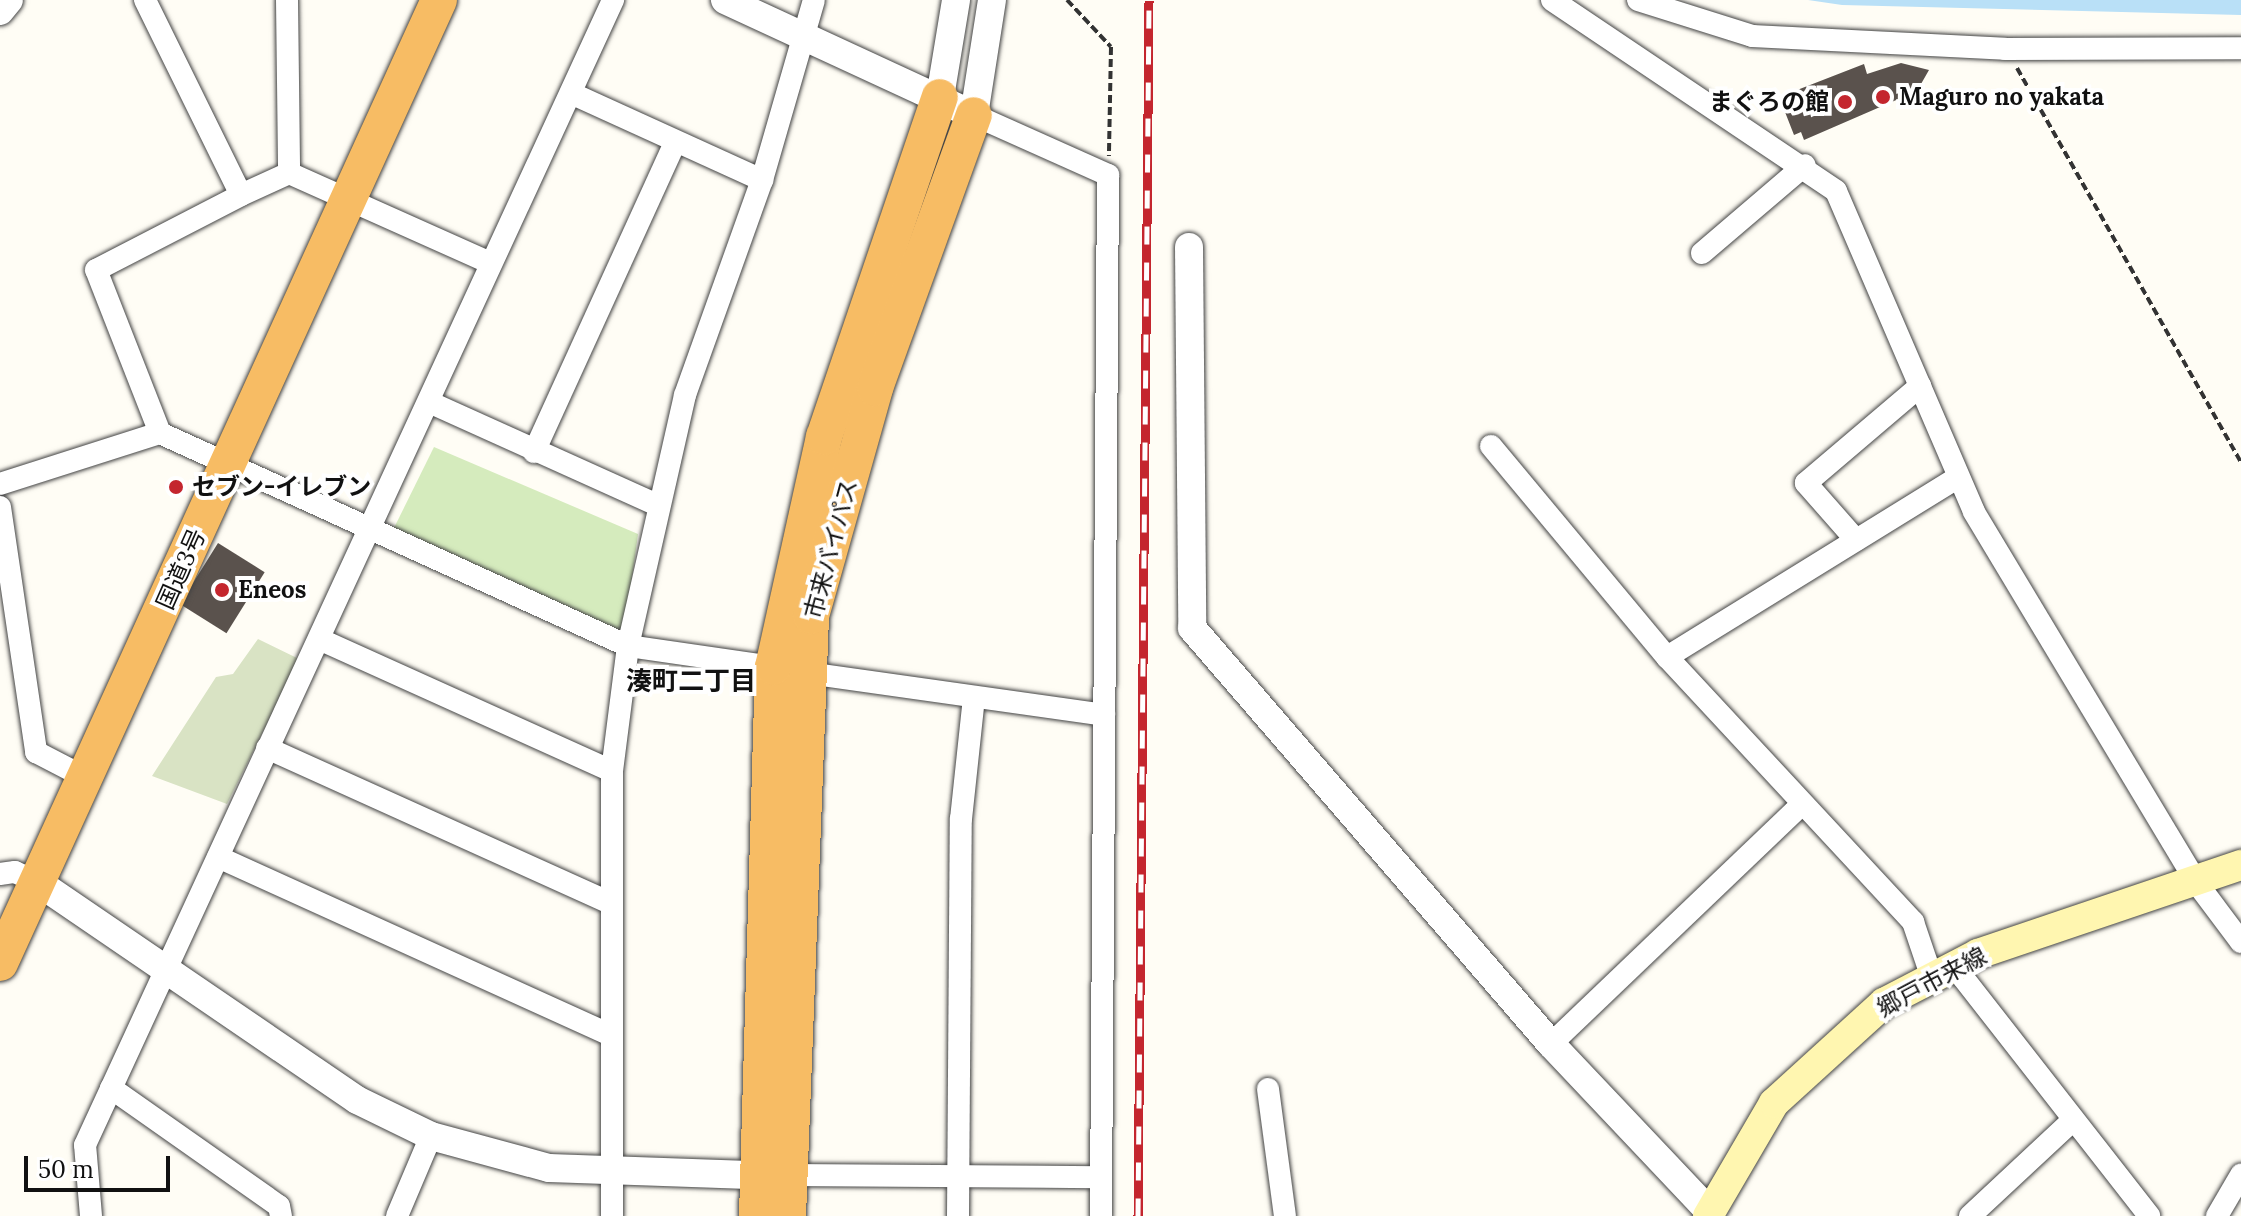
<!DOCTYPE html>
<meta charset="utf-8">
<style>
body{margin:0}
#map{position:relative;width:2241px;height:1216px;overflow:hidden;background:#fffdf5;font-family:Lora,"Noto Sans JP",serif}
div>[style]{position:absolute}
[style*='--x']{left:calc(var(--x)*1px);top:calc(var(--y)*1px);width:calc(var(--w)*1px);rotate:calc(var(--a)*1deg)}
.green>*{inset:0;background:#d5ebbd}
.cemetery>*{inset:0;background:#d9e3c4}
.water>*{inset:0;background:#b9e0f7}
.building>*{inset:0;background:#5a524d;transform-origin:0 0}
.path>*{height:4px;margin-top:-2px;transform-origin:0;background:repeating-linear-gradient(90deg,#333 0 8px,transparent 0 12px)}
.roads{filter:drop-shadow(0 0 2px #444) drop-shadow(0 0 2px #444)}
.minor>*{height:22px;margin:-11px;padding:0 11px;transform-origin:11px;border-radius:11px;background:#fff}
.tertiary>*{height:28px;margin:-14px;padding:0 14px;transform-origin:14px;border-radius:14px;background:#fff}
.secondary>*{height:30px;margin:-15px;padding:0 15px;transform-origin:15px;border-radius:15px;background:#fff6b0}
.trunk>*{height:36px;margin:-18px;padding:0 18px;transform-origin:18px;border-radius:18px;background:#f7bc64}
.rail>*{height:9px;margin-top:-4.5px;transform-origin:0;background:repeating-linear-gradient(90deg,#fff 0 18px,#c4262e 0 36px);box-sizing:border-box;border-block:2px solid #c4262e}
.dots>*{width:22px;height:22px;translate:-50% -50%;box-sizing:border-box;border:4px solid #fff;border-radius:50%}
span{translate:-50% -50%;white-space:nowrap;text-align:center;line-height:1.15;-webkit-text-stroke:8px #fff;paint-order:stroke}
.poi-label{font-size:24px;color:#111;font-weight:700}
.left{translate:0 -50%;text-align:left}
.right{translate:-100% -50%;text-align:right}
.street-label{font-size:24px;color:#111}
.neighbourhood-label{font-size:26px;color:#111;font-weight:700}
.scale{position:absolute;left:24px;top:1156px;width:146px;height:36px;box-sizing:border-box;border:4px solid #111;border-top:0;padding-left:10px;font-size:24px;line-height:28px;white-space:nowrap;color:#111;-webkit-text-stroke:6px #fff;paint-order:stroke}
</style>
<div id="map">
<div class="green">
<div style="clip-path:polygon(434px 447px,638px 534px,624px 638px,392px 532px)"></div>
</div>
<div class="cemetery">
<div style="clip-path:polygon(258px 639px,299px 659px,227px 804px,152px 776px,216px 677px,233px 674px)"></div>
</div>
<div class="water">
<div style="clip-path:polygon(1808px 0,2241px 0,2241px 15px,1842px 5px)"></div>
</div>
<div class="building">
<div style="clip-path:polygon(1901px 63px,1929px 70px,1917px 91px,1804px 140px,1801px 132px,1794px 135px,1785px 112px,1792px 92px,1864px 64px,1867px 74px)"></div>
<div style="left:218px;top:543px;width:55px;height:72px;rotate:32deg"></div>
</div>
<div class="path">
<div style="--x:1067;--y:0;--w:64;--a:46.9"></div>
<div style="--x:1111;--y:47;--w:109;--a:91.1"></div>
<div style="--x:2017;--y:68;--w:453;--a:60.4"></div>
</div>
<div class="roads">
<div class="minor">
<div style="--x:145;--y:0;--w:217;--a:63.8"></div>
<div style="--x:287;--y:0;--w:173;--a:89.3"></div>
<div style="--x:1552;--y:0;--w:342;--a:33.9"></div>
<div style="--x:1836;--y:191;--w:349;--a:66.7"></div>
<div style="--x:1974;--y:512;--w:431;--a:59"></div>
<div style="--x:2196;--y:882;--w:75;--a:53.1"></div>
<div style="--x:1638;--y:0;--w:120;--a:17.5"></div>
<div style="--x:1752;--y:36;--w:253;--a:2.9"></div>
<div style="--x:2005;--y:49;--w:236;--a:-0.2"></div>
<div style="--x:573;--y:94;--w:208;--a:24.5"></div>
<div style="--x:974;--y:115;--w:147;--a:24.1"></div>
<div style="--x:1108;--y:175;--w:1041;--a:90.39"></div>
<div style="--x:1702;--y:253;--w:135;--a:-40.5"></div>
<div style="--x:429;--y:402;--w:248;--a:24.3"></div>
<div style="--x:160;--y:433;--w:175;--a:-111.4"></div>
<div style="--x:96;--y:270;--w:163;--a:-27.3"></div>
<div style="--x:241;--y:195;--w:53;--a:-24.6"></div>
<div style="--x:289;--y:173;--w:220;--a:24.1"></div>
<div style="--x:1491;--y:446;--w:275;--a:50.2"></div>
<div style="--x:1667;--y:657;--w:362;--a:47.1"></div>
<div style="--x:1913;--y:922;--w:59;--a:71.3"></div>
<div style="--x:534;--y:452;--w:340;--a:-65.5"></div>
<div style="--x:0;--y:484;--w:168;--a:-17.7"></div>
<div style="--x:160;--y:433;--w:514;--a:24.47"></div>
<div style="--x:628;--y:646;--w:147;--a:8.2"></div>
<div style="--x:0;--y:507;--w:248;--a:81.6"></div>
<div style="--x:36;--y:752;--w:56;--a:27.5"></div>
<div style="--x:1856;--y:540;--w:76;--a:-131.3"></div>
<div style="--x:1806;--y:483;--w:150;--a:-40.4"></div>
<div style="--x:319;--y:639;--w:321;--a:24.3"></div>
<div style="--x:1667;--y:657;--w:341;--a:-31.7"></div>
<div style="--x:807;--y:673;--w:300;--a:8"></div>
<div style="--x:267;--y:748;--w:377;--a:24.3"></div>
<div style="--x:218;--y:857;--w:431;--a:24.4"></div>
<div style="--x:0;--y:874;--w:15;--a:-8"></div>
<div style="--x:15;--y:872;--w:26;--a:25"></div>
<div style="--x:1954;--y:966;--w:317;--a:52"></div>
<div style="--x:1551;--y:1044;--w:347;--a:-43.7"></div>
<div style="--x:111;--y:1088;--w:205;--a:35.1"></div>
<div style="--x:279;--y:1206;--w:10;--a:79"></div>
<div style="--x:1268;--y:1089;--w:128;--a:82.4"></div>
<div style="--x:788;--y:1175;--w:312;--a:0.4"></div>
<div style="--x:91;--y:1216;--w:71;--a:-94.8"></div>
<div style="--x:85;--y:1145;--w:1261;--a:-65.24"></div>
<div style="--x:397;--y:1216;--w:87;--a:-67"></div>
<div style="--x:612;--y:1216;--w:445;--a:-90"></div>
<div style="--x:612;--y:771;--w:126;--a:-82.7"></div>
<div style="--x:628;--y:646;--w:257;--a:-77.2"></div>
<div style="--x:685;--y:395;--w:228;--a:-70.3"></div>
<div style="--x:762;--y:180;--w:187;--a:-73.9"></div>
<div style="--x:958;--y:1216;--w:397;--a:-89.6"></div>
<div style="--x:961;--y:819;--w:122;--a:-83.9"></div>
<div style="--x:1970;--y:1216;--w:141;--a:-43"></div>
<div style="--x:2217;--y:1216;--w:48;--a:-59.7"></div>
</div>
<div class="tertiary">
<div style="--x:725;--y:0;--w:274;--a:24.8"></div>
<div style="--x:974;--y:115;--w:116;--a:-81.1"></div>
<div style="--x:0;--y:11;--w:14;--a:-51"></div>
<div style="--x:940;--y:97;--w:98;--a:-80.6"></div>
<div style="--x:1189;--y:247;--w:381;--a:89.5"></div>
<div style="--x:1192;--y:628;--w:549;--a:49.21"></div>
<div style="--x:1551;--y:1044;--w:231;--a:46.6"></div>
<div style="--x:39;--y:883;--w:385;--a:34.3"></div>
<div style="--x:357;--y:1100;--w:82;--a:25.9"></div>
<div style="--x:431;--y:1136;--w:122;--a:15.2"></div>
<div style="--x:549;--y:1168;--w:229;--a:2"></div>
</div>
<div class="secondary">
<div style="--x:1708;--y:1216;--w:131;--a:-59.7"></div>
<div style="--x:1774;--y:1103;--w:149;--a:-42.3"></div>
<div style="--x:1884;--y:1003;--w:106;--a:-27.5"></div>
<div style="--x:1978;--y:954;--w:278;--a:-18.7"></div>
</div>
<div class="trunk">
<div style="--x:0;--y:963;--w:1058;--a:-65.49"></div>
<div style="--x:757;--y:1216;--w:549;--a:-88.33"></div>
<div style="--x:773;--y:667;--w:236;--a:-77.5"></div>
<div style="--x:824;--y:437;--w:359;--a:-71.2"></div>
<div style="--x:788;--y:1216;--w:600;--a:-87.8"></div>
<div style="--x:811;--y:616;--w:237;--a:-74.3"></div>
<div style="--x:875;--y:388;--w:290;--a:-70.1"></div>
</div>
</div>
<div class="rail">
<div style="--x:1138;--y:1216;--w:1216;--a:-89.48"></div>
</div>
<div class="dots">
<div style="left:1883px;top:97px;background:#c4262e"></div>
<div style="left:1845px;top:102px;background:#c4262e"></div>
<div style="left:176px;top:487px;background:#c4262e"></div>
<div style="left:222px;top:590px;background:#c4262e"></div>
</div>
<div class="poi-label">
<span class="left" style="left:1899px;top:97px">Maguro no yakata</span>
<span class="right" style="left:1829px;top:102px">まぐろの館</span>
<span class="left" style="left:192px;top:487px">セブン-イレブン</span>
<span class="left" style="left:238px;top:590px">Eneos</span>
</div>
<div class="street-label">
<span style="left:831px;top:549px;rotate:-75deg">市来バイパス</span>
<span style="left:181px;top:569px;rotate:-66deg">国道3号</span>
<span style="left:1932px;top:982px;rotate:-28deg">郷戸市来線</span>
</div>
<div class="neighbourhood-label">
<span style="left:691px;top:681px">湊町二丁目</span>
</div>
<div class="scale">50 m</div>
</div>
